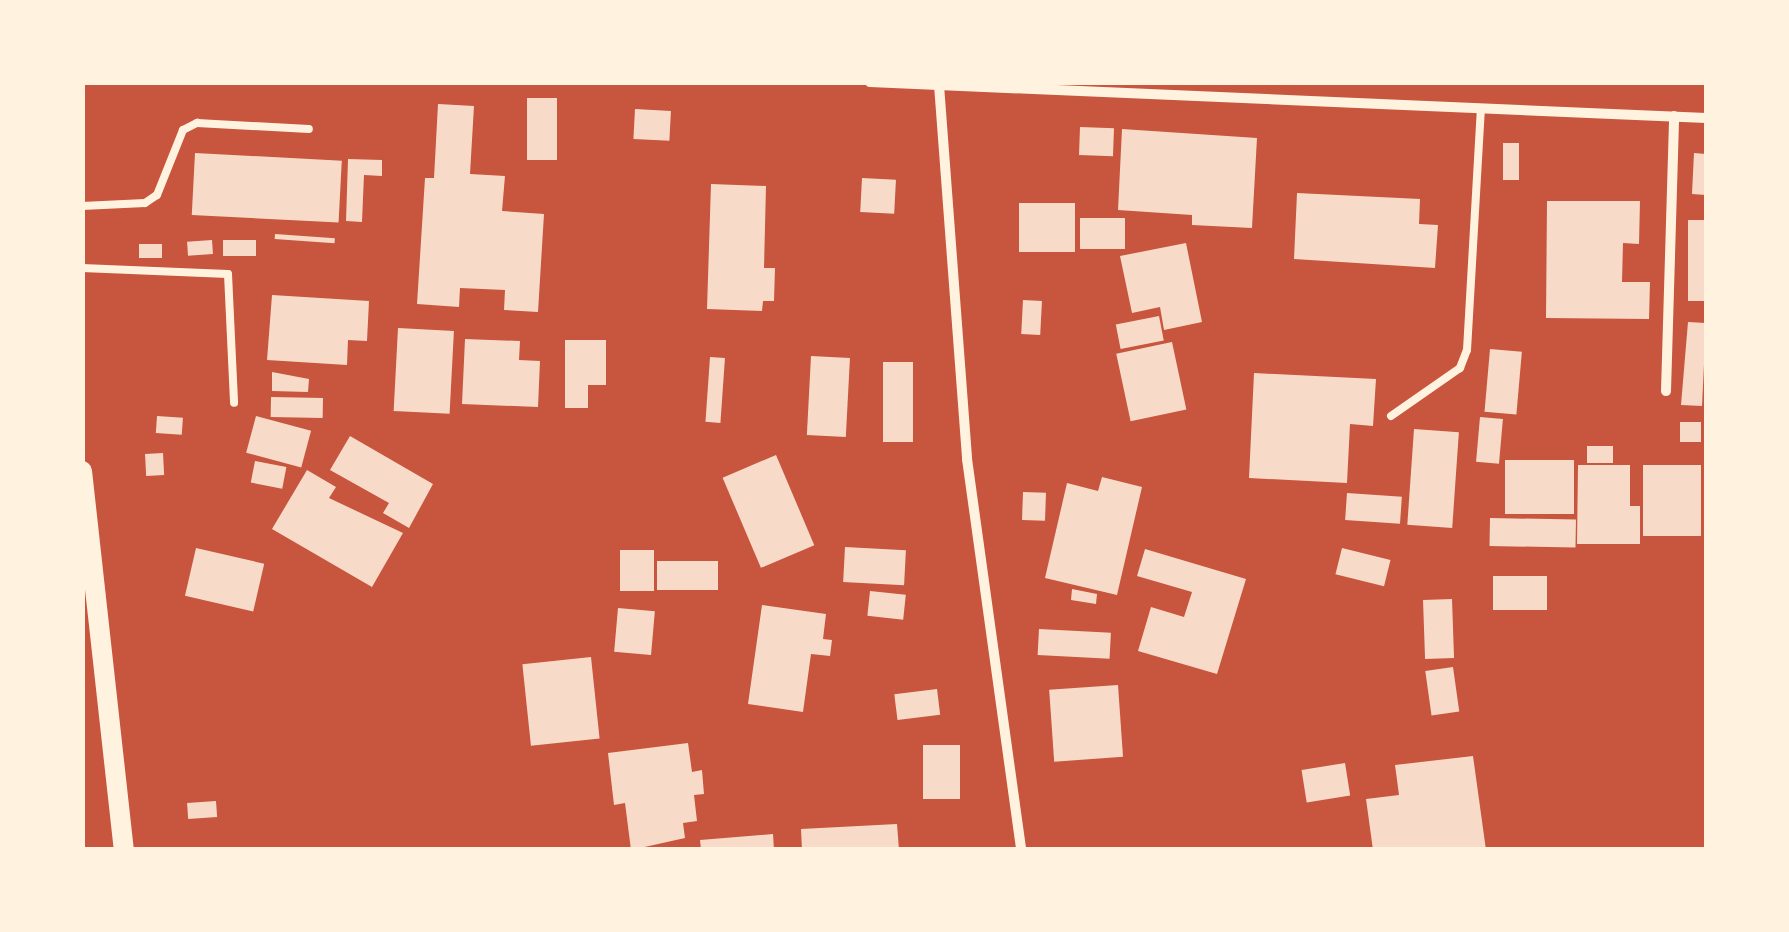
<!DOCTYPE html>
<style>
body{margin:0}
#map{position:relative;width:1789px;height:932px;overflow:hidden;background:#c8553d;font-family:"Noto Sans",sans-serif}
div>[style]{position:absolute}
[style*='--x']{left:calc(var(--x)*1px);top:calc(var(--y)*1px);width:calc(var(--w)*1px);rotate:calc(var(--a)*1deg)}
.building>*{inset:0;background:#f7dbc8;transform-origin:0 0}
.service>*{height:8px;margin:-4px;padding:0 4px;transform-origin:4px;border-radius:4px;background:#fff3e0}
.minor>*{height:10px;margin:-5px;padding:0 5px;transform-origin:5px;border-radius:5px;background:#fff3e0}
.secondary>*{height:20px;margin:-10px;padding:0 10px;transform-origin:10px;border-radius:10px;background:#fff3e0}
span{translate:-50% -50%;white-space:nowrap;text-align:center;line-height:1.15;-webkit-text-stroke:10px #fff3e0;paint-order:stroke}
.frame{position:absolute;inset:0;border:85px solid #fff3e0;pointer-events:none}
</style>
<div id="map">
<div class="building">
<div style="left:527px;top:98px;width:30px;height:62px"></div>
<div style="clip-path:polygon(438px 104px,474px 106px,470px 174px,505px 176px,502px 211px,544px 214px,538px 312px,504px 310px,505px 290px,460px 288px,459px 307px,417px 304px,425px 178px,434px 178px)"></div>
<div style="left:635px;top:109px;width:36px;height:30px;rotate:3deg"></div>
<div style="left:1080px;top:127px;width:34px;height:28px;rotate:2deg"></div>
<div style="clip-path:polygon(1122px 129px,1257px 138px,1252px 228px,1192px 225px,1192px 215px,1118px 210px)"></div>
<div style="left:1503px;top:143px;width:16px;height:37px"></div>
<div style="left:195px;top:153px;width:147px;height:62px;rotate:3deg"></div>
<div style="clip-path:polygon(1694px 153px,1706px 154px,1706px 195px,1692px 194px)"></div>
<div style="clip-path:polygon(348px 159px,382px 160px,382px 176px,364px 175px,362px 222px,346px 221px)"></div>
<div style="left:862px;top:178px;width:34px;height:34px;rotate:3deg"></div>
<div style="clip-path:polygon(711px 184px,766px 186px,764px 268px,775px 268px,774px 301px,763px 301px,762px 311px,707px 309px)"></div>
<div style="clip-path:polygon(1297px 193px,1420px 199px,1419px 224px,1438px 225px,1435px 268px,1294px 259px)"></div>
<div style="clip-path:polygon(1547px 201px,1640px 201px,1639px 244px,1623px 243px,1622px 282px,1650px 282px,1649px 319px,1546px 318px)"></div>
<div style="left:1075px;top:203px;width:49px;height:56px;rotate:90deg"></div>
<div style="left:1080px;top:218px;width:45px;height:31px"></div>
<div style="left:1688px;top:220px;width:18px;height:81px"></div>
<div style="left:275px;top:234px;width:60px;height:5px;rotate:4deg"></div>
<div style="left:212px;top:240px;width:14px;height:25px;rotate:86deg"></div>
<div style="left:256px;top:240px;width:16px;height:33px;rotate:90deg"></div>
<div style="clip-path:polygon(1186px 243px,1202px 322px,1164px 330px,1160px 307px,1132px 313px,1120px 256px)"></div>
<div style="left:139px;top:244px;width:23px;height:14px"></div>
<div style="clip-path:polygon(272px 295px,369px 301px,367px 341px,348px 340px,347px 365px,267px 360px)"></div>
<div style="left:1023px;top:300px;width:19px;height:34px;rotate:3deg"></div>
<div style="left:1159px;top:316px;width:25px;height:44px;rotate:79deg"></div>
<div style="clip-path:polygon(1688px 322px,1706px 323px,1702px 406px,1681px 405px)"></div>
<div style="left:398px;top:328px;width:56px;height:83px;rotate:3deg"></div>
<div style="clip-path:polygon(465px 339px,520px 341px,519px 360px,540px 361px,538px 407px,462px 404px)"></div>
<div style="clip-path:polygon(565px 340px,606px 340px,606px 385px,588px 385px,588px 408px,565px 408px)"></div>
<div style="left:1172px;top:342px;width:69px;height:57px;rotate:78deg"></div>
<div style="left:1490px;top:349px;width:32px;height:63px;rotate:5deg"></div>
<div style="left:811px;top:356px;width:39px;height:79px;rotate:3deg"></div>
<div style="left:710px;top:357px;width:15px;height:65px;rotate:4deg"></div>
<div style="left:883px;top:362px;width:30px;height:80px"></div>
<div style="clip-path:polygon(272px 372px,309px 379px,308px 392px,272px 391px)"></div>
<div style="clip-path:polygon(1254px 373px,1376px 379px,1373px 426px,1350px 424px,1347px 483px,1249px 478px)"></div>
<div style="left:271px;top:397px;width:52px;height:20px;rotate:1deg"></div>
<div style="left:157px;top:416px;width:26px;height:17px;rotate:4deg"></div>
<div style="left:256px;top:416px;width:57px;height:38px;rotate:15deg"></div>
<div style="left:1480px;top:417px;width:23px;height:45px;rotate:5deg"></div>
<div style="left:1680px;top:422px;width:21px;height:20px"></div>
<div style="left:1414px;top:429px;width:45px;height:96px;rotate:4deg"></div>
<div style="clip-path:polygon(350px 436px,433px 484px,409px 528px,383px 513px,389px 503px,330px 470px)"></div>
<div style="left:1587px;top:446px;width:26px;height:17px"></div>
<div style="left:163px;top:453px;width:22px;height:18px;rotate:87deg"></div>
<div style="left:776px;top:455px;width:98px;height:58px;rotate:67deg"></div>
<div style="left:1574px;top:460px;width:54px;height:69px;rotate:90deg"></div>
<div style="left:255px;top:461px;width:32px;height:22px;rotate:11deg"></div>
<div style="clip-path:polygon(1578px 465px,1630px 465px,1630px 506px,1640px 506px,1640px 544px,1577px 544px)"></div>
<div style="left:1643px;top:465px;width:58px;height:71px"></div>
<div style="clip-path:polygon(307px 470px,336px 487px,329px 498px,403px 533px,372px 587px,272px 529px)"></div>
<div style="clip-path:polygon(1102px 477px,1142px 487px,1117px 595px,1045px 578px,1067px 483px,1098px 491px)"></div>
<div style="left:1023px;top:492px;width:23px;height:28px;rotate:2deg"></div>
<div style="left:1347px;top:493px;width:55px;height:27px;rotate:4deg"></div>
<div style="left:1490px;top:518px;width:86px;height:28px;rotate:1deg"></div>
<div style="left:845px;top:547px;width:61px;height:35px;rotate:3deg"></div>
<div style="left:196px;top:548px;width:70px;height:49px;rotate:13deg"></div>
<div style="left:1342px;top:548px;width:50px;height:27px;rotate:14deg"></div>
<div style="clip-path:polygon(1145px 549px,1246px 579px,1217px 674px,1138px 651px,1151px 607px,1184px 617px,1192px 592px,1137px 576px)"></div>
<div style="left:654px;top:550px;width:41px;height:34px;rotate:90deg"></div>
<div style="left:718px;top:561px;width:29px;height:61px;rotate:90deg"></div>
<div style="left:1493px;top:576px;width:54px;height:34px"></div>
<div style="clip-path:polygon(1072px 589px,1097px 594px,1096px 604px,1071px 600px)"></div>
<div style="left:870px;top:591px;width:36px;height:25px;rotate:6deg"></div>
<div style="left:1452px;top:599px;width:59px;height:29px;rotate:88deg"></div>
<div style="clip-path:polygon(762px 605px,826px 614px,823px 639px,832px 640px,830px 656px,811px 654px,803px 712px,748px 704px)"></div>
<div style="left:618px;top:608px;width:37px;height:44px;rotate:5deg"></div>
<div style="left:1039px;top:629px;width:72px;height:26px;rotate:3deg"></div>
<div style="left:591px;top:657px;width:82px;height:69px;rotate:84deg"></div>
<div style="left:1453px;top:667px;width:45px;height:28px;rotate:82deg"></div>
<div style="left:1118px;top:685px;width:72px;height:69px;rotate:86deg"></div>
<div style="left:937px;top:689px;width:26px;height:43px;rotate:83deg"></div>
<div style="clip-path:polygon(688px 743px,692px 772px,702px 770px,704px 794px,694px 795px,697px 821px,683px 823px,685px 838px,631px 850px,625px 803px,614px 805px,608px 753px)"></div>
<div style="left:923px;top:745px;width:37px;height:54px"></div>
<div style="clip-path:polygon(1473px 756px,1486px 850px,1373px 850px,1366px 799px,1399px 795px,1395px 765px)"></div>
<div style="left:1345px;top:763px;width:33px;height:44px;rotate:81deg"></div>
<div style="left:216px;top:801px;width:16px;height:29px;rotate:86deg"></div>
<div style="clip-path:polygon(897px 824px,899px 850px,802px 850px,801px 829px)"></div>
<div style="clip-path:polygon(773px 834px,774px 850px,701px 850px,700px 840px)"></div>
</div>
<div class="service">
<div style="--x:82;--y:206;--w:63;--a:-2.7"></div>
<div style="--x:145;--y:203;--w:14;--a:-34"></div>
<div style="--x:157;--y:195;--w:70;--a:-68.2"></div>
<div style="--x:183;--y:130;--w:16;--a:-27"></div>
<div style="--x:197;--y:123;--w:112;--a:3.1"></div>
<div style="--x:82;--y:268;--w:146;--a:2.4"></div>
<div style="--x:228;--y:274;--w:129;--a:87.3"></div>
<div style="--x:1391;--y:416;--w:84;--a:-34.8"></div>
<div style="--x:1460;--y:368;--w:19;--a:-69"></div>
<div style="--x:1467;--y:350;--w:242;--a:-86.7"></div>
</div>
<div class="minor">
<div style="--x:870;--y:82;--w:837;--a:2.47"></div>
<div style="--x:939;--y:85;--w:375;--a:85.7"></div>
<div style="--x:967;--y:459;--w:395;--a:82.1"></div>
<div style="--x:1666;--y:391;--w:275;--a:-88.3"></div>
</div>
<div class="secondary">
<div style="--x:82;--y:471;--w:381;--a:83.7"></div>
</div>
<div class="frame"></div>
</div>
